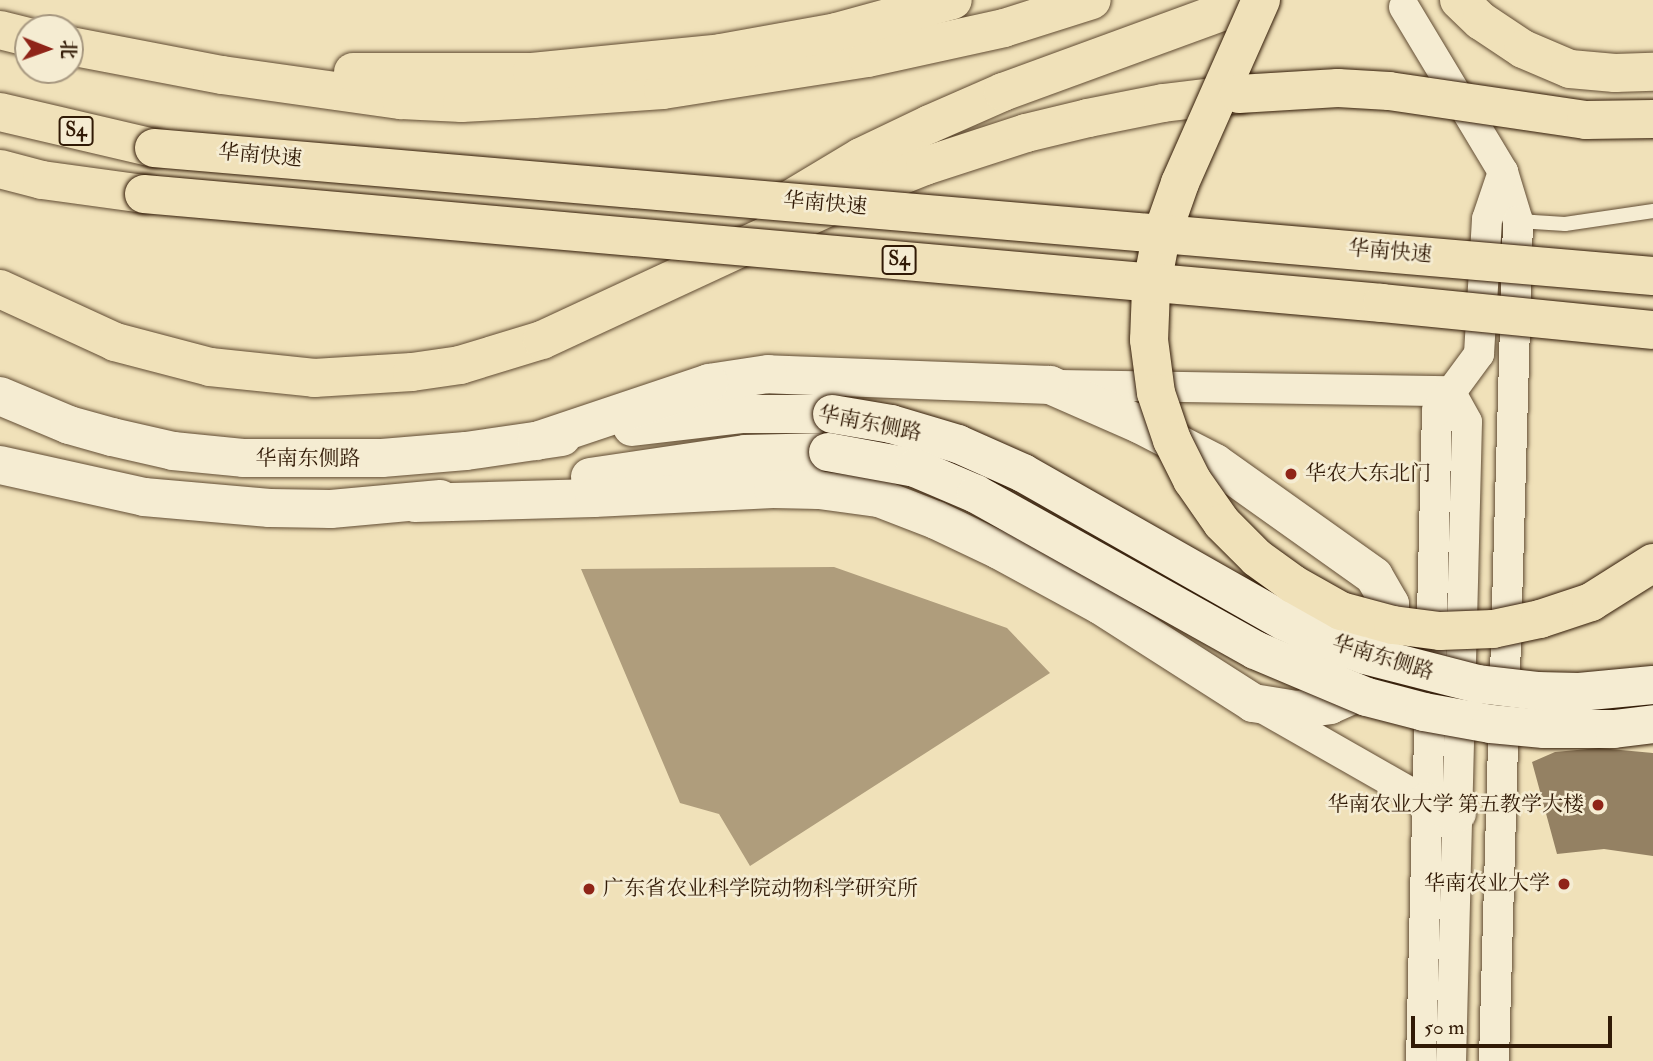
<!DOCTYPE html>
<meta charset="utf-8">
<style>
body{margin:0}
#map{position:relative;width:1653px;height:1061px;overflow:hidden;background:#f0e1b9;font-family:"IM FELL Double Pica","Noto Serif SC",serif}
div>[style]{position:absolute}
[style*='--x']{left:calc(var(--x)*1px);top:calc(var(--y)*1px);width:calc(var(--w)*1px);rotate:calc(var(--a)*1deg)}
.water>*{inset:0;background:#af9d7c}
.building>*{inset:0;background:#948163}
.roads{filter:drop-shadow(0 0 2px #614c33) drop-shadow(0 0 2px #614c33)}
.lane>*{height:14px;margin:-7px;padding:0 7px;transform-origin:7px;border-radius:7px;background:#f5ecd2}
.street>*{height:30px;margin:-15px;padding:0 15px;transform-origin:15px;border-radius:15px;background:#f5ecd2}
.secondary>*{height:38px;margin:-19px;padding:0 19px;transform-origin:19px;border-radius:19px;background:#f5ecd2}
.highway>*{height:38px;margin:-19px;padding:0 19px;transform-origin:19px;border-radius:19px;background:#f0e1b9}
.bridges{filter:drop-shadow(0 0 2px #311a06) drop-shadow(0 0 2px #311a06)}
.secondary-bridge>*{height:38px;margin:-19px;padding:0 19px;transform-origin:19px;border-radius:19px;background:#f5ecd2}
.highway-bridge>*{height:38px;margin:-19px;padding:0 19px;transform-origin:19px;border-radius:19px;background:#f0e1b9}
.dots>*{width:19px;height:19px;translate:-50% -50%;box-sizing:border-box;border:4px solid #f5ecd2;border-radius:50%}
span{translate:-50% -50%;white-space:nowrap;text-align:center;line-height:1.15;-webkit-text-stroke:5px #f5ecd2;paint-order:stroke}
.shield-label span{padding:2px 5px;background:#f5ecd2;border:2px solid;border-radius:5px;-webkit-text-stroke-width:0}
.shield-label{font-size:19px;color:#311a06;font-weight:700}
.street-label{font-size:21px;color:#311a06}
.poi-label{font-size:21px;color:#311a06}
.left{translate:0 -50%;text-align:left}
.right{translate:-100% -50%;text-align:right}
.north{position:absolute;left:14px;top:14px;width:70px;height:70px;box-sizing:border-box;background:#f5ecd2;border:2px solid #a79880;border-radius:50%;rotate:91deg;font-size:19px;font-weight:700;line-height:28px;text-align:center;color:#311a06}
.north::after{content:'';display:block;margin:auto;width:24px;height:32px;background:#8f2418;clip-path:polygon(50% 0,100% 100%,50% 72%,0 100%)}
.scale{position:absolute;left:1411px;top:1016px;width:201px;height:32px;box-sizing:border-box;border:4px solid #311a06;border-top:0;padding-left:9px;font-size:21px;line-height:24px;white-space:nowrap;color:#311a06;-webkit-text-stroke:5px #f5ecd2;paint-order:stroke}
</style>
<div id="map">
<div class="water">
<div style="clip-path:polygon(834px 567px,1007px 628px,1050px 673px,750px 866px,719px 814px,680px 803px,581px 569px)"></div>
</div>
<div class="building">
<div style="clip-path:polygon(1599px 748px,1653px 753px,1653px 856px,1604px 849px,1557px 854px,1532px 762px,1555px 752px)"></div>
</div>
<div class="roads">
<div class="lane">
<div style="--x:1518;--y:221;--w:47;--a:3.7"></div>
<div style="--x:1565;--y:224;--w:89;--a:-8.4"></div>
</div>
<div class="street">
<div style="--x:1404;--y:7;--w:192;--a:59"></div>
<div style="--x:1503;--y:172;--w:51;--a:73"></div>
<div style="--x:1518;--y:221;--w:840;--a:91.64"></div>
<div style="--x:1058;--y:385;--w:392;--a:0.9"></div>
<div style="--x:1450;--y:391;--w:35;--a:61"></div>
<div style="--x:1467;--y:422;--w:639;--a:91.43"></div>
<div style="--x:1264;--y:709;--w:188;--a:29.7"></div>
<div style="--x:1421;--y:1061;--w:650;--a:-88.59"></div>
<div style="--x:1437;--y:411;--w:71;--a:-53.6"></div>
<div style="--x:1479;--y:354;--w:135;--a:-86.6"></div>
<div style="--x:1487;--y:219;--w:50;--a:-71.2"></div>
</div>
<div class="secondary">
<div style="--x:0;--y:396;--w:75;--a:22.8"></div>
<div style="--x:69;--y:425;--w:45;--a:15.6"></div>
<div style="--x:112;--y:437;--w:63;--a:12.9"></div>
<div style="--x:173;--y:451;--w:70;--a:5.7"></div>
<div style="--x:243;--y:458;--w:139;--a:0"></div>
<div style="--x:382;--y:458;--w:84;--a:-4.8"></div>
<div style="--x:466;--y:451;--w:97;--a:-8.3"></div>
<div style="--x:632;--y:427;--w:112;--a:-6.7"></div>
<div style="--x:743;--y:414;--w:89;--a:0"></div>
<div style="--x:0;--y:465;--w:148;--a:12.5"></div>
<div style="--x:144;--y:497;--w:126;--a:5"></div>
<div style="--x:270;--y:508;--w:61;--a:0.9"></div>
<div style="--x:331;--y:509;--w:110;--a:-5.2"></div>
<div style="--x:590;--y:477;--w:157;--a:-8.4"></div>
<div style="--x:745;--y:454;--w:83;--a:-1.4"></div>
<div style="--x:415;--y:503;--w:179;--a:-1.6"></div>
<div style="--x:594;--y:498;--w:179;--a:-2.9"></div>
<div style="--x:773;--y:489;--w:46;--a:1.2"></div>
<div style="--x:819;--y:490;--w:61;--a:7.6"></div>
<div style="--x:879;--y:498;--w:61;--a:21.1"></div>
<div style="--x:936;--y:520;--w:70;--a:25.5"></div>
<div style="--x:999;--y:550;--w:115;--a:28.6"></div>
<div style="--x:1100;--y:605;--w:182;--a:32.6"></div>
<div style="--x:1253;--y:703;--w:44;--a:9.2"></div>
<div style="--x:1296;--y:710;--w:34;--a:-8"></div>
<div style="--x:1330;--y:705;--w:34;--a:-24"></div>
<div style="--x:1361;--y:691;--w:19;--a:-43"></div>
<div style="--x:1375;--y:678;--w:40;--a:-68"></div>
<div style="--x:1390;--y:641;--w:37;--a:-90"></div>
<div style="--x:1390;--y:604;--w:32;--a:-120"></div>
<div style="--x:1374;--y:576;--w:195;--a:-144.6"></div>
<div style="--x:1215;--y:463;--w:85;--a:-152.8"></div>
<div style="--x:1139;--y:424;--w:97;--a:-156.3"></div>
<div style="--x:1050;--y:385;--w:282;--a:-177.8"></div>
<div style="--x:768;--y:374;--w:60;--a:171.3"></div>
<div style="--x:709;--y:383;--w:182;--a:161.4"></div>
<div style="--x:1427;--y:802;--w:32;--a:20"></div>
</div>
<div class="highway">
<div style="--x:1459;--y:0;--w:30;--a:44"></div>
<div style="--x:1481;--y:21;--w:50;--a:33.7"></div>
<div style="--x:1523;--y:49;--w:51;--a:23.1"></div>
<div style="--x:1570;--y:69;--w:45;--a:5.1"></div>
<div style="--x:1615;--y:73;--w:38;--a:-2"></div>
<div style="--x:0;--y:30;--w:29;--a:14"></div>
<div style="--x:70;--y:46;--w:155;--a:10.8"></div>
<div style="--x:222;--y:75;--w:181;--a:8"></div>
<div style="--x:401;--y:100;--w:61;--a:2.8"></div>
<div style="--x:462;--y:103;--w:72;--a:-3.2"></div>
<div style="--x:534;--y:99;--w:129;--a:-4"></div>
<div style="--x:663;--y:90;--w:207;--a:-8.9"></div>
<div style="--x:868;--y:58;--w:139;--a:-12.4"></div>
<div style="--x:1004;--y:28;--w:92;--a:-17.7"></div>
<div style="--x:353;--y:72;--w:179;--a:0"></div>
<div style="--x:532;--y:72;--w:190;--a:-5.7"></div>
<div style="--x:721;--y:53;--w:117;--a:-10.3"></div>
<div style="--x:836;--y:32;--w:121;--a:-15.3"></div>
<div style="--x:0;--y:112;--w:158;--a:13.2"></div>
<div style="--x:0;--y:169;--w:43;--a:14.7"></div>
<div style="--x:42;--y:180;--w:103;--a:7.8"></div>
<div style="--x:774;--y:209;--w:101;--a:-30.9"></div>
<div style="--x:861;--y:157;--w:76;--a:-25.6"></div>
<div style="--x:930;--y:124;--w:80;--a:-23.7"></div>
<div style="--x:1003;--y:92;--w:267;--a:-20.1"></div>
<div style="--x:0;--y:289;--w:127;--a:24.7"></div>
<div style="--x:115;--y:342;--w:98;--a:14.7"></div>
<div style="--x:210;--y:367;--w:105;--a:6"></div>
<div style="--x:314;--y:378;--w:98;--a:-3.5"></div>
<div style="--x:412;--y:372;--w:49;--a:-8.3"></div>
<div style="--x:460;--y:365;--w:86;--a:-17"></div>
<div style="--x:542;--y:340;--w:354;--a:-24.9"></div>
<div style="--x:863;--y:191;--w:67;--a:-22"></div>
<div style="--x:925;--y:166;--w:106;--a:-18.1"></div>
<div style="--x:1026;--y:133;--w:64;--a:-13.6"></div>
<div style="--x:1088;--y:118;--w:76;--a:-11.3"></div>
<div style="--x:1163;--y:103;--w:77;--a:-6.8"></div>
</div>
</div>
<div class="bridges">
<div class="secondary-bridge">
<div style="--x:832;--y:414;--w:60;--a:9.6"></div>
<div style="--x:891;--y:424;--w:70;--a:16.6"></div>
<div style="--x:958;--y:444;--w:71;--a:24"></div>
<div style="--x:1023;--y:473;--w:300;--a:29.6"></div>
<div style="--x:1284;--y:621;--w:47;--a:25.5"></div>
<div style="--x:1326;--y:641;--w:41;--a:19.7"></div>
<div style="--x:1365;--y:655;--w:117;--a:14.4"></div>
<div style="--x:1478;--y:684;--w:59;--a:6.8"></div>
<div style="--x:1537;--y:691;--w:42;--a:1.4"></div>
<div style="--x:1579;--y:692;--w:74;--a:-5.4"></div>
<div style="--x:828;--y:452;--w:88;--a:10.4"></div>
<div style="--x:915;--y:468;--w:66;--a:23.1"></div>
<div style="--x:976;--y:494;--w:320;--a:29.2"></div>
<div style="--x:1255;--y:650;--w:121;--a:22.8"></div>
<div style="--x:1367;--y:697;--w:59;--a:14.7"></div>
<div style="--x:1424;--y:712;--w:68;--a:10.2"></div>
<div style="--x:1491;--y:724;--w:53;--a:5.4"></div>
<div style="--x:1544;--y:729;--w:70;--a:0"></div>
<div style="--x:1614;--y:729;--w:39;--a:-7"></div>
</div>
<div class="highway-bridge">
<div style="--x:1261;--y:0;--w:200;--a:113.9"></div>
<div style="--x:1180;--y:183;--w:57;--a:109.4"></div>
<div style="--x:1161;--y:237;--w:53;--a:100.9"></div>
<div style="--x:1151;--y:289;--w:51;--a:92.2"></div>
<div style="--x:1149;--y:340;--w:53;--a:82.5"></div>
<div style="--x:1156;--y:393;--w:50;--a:71.2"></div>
<div style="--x:1172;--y:440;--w:45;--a:63.4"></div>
<div style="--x:1192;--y:480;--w:52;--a:55.1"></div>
<div style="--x:1222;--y:523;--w:49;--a:45"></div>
<div style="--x:1257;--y:558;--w:44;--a:35.8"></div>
<div style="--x:1293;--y:584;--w:55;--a:29.4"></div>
<div style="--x:1341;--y:611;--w:54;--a:15.1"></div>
<div style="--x:1393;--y:625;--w:47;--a:7.3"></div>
<div style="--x:1440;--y:631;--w:53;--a:-2.2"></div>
<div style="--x:1493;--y:629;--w:48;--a:-12"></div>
<div style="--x:1540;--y:619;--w:54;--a:-18.4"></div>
<div style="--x:1591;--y:602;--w:73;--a:-32.2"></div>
<div style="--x:1239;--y:94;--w:99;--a:-3.5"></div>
<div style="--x:1338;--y:88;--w:51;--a:3.4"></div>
<div style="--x:1389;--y:91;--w:199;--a:8.4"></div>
<div style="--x:1586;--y:120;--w:67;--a:-0.9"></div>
<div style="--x:154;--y:148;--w:1504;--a:4.88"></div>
<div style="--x:144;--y:194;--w:1243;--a:5.03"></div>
<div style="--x:1382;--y:303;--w:272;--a:5.7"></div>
</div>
</div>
<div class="dots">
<div style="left:1291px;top:474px;background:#8f2418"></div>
<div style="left:1598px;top:805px;background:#8f2418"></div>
<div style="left:1564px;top:884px;background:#8f2418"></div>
<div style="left:589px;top:889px;background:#8f2418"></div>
</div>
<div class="shield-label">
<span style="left:76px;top:131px">S4</span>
<span style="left:899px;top:260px">S4</span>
</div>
<div class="street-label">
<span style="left:260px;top:156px;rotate:5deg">华南快速</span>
<span style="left:825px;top:204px;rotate:5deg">华南快速</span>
<span style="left:1390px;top:252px;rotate:5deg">华南快速</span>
<span style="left:870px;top:424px;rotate:11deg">华南东侧路</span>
<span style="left:308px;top:459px">华南东侧路</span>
<span style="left:1383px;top:658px;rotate:17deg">华南东侧路</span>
</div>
<div class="poi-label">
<span class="left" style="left:1305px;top:474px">华农大东北门</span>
<span class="right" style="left:1584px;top:805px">华南农业大学 第五教学大楼</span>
<span class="right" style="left:1550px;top:884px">华南农业大学</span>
<span class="left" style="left:603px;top:889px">广东省农业科学院动物科学研究所</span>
</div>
<div class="north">北</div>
<div class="scale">50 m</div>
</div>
